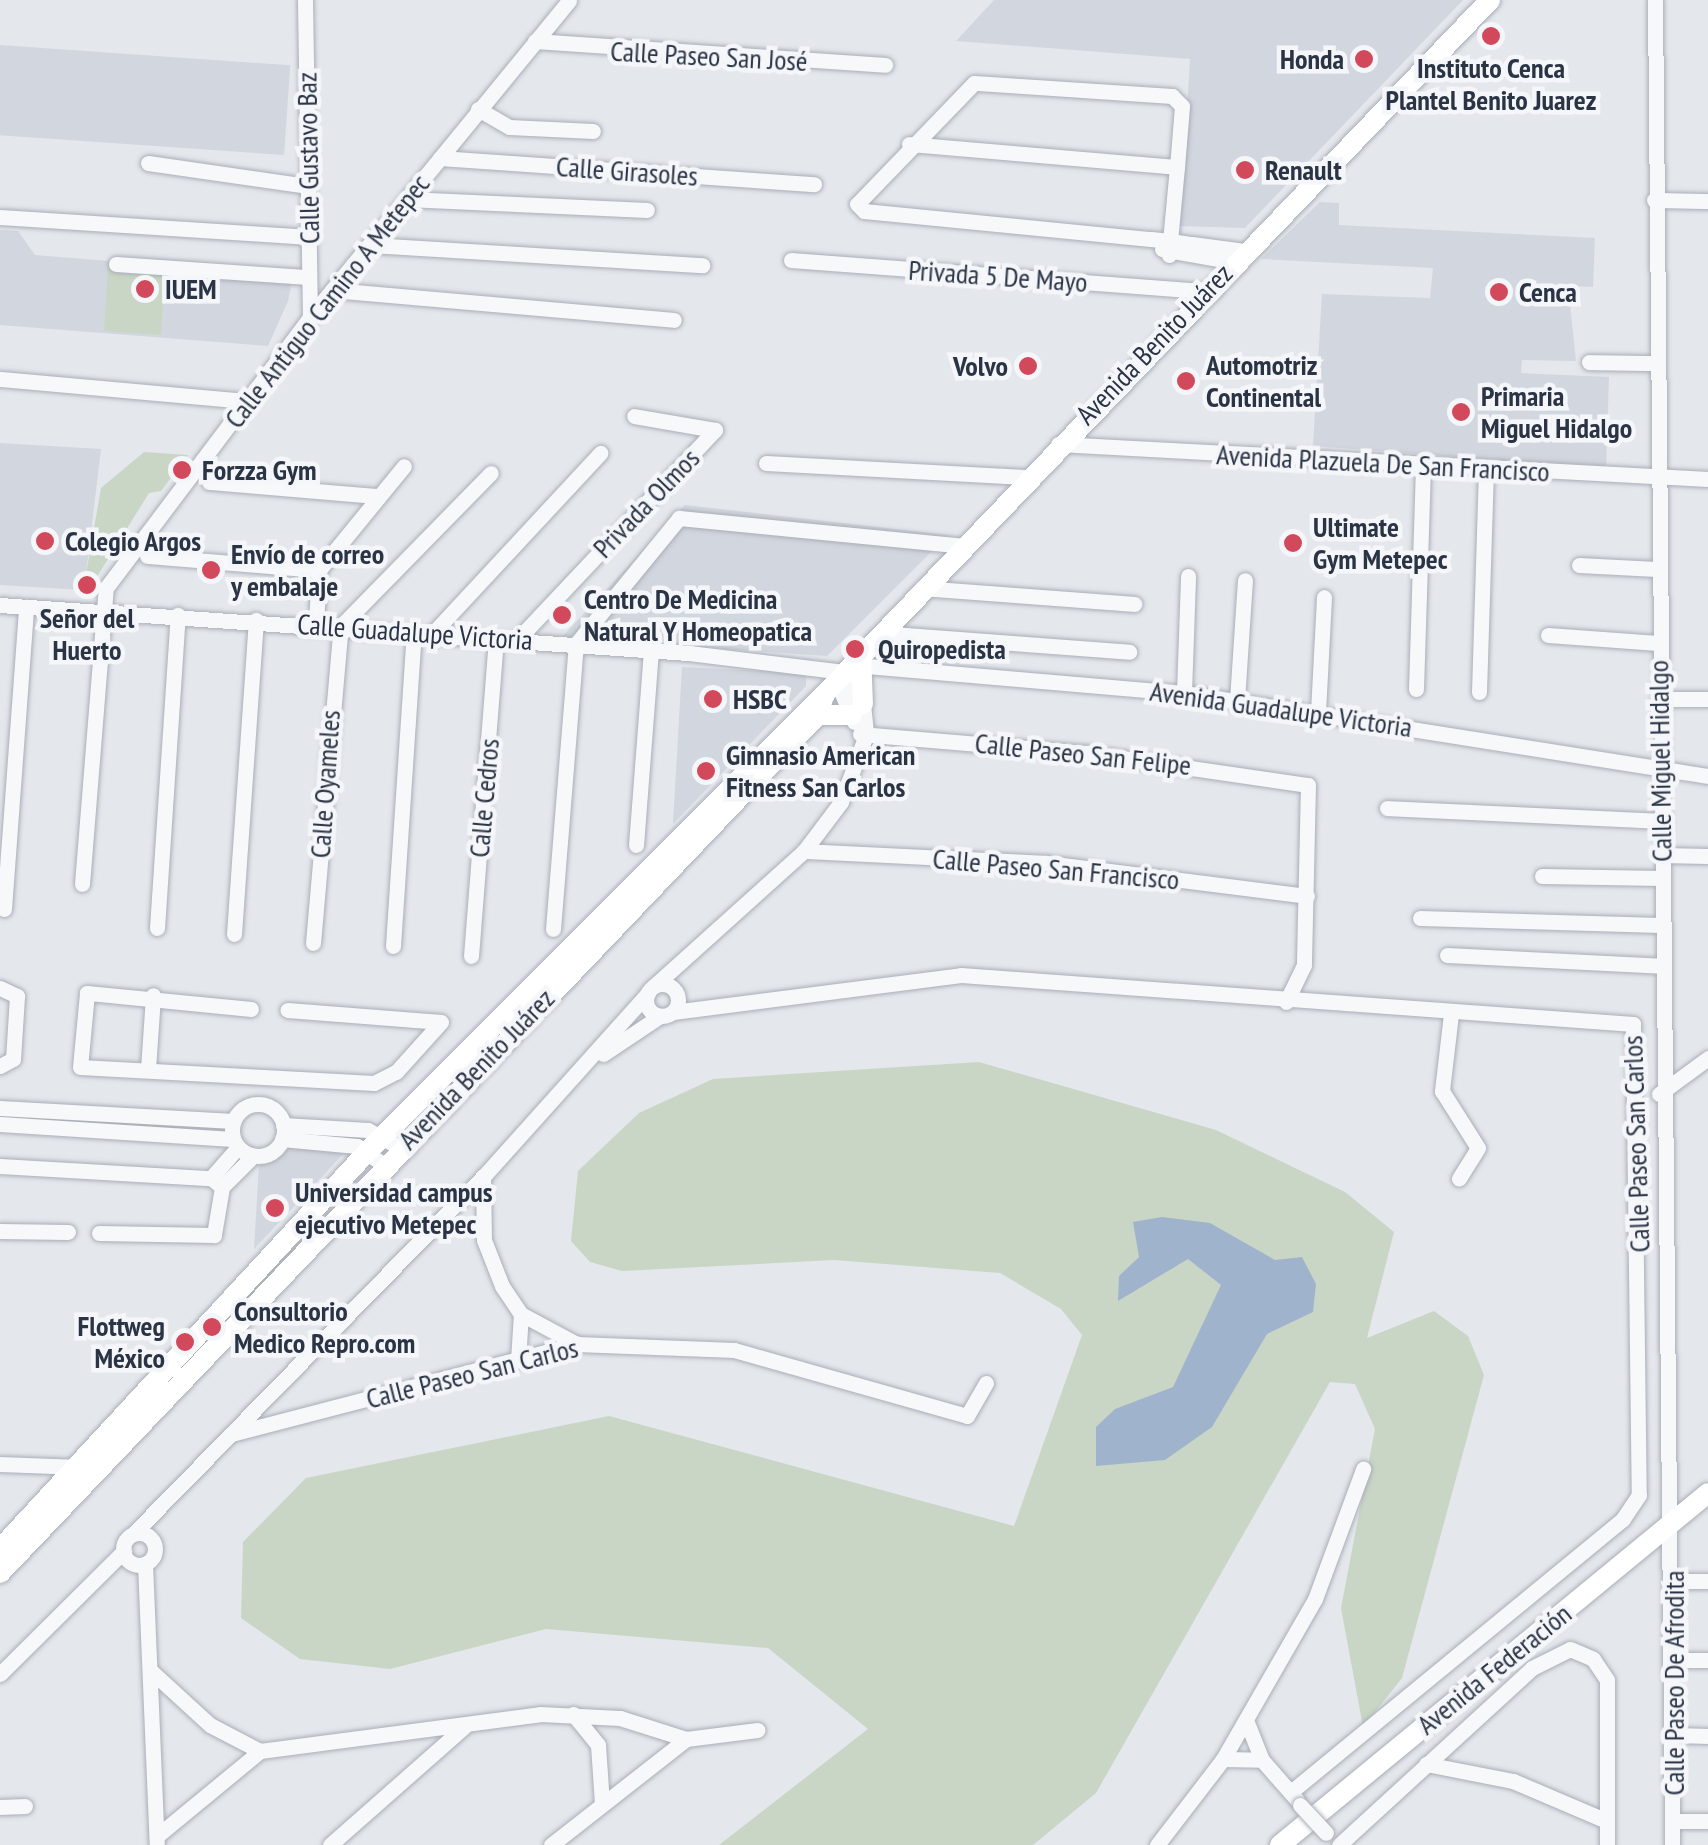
<!DOCTYPE html>
<meta charset="utf-8">
<style>
body{margin:0}
#map{position:relative;width:1708px;height:1845px;overflow:hidden;background:#e4e7ec;font-family:"PT Sans Narrow",sans-serif}
div>[style]{position:absolute}
[style*='--x']{left:calc(var(--x)*1px);top:calc(var(--y)*1px);width:calc(var(--w)*1px);rotate:calc(var(--a)*1deg)}
.built>*{inset:0;background:#d2d6de;transform-origin:0 0}
.green>*{inset:0;background:#c9d6c5}
.water>*{inset:0;background:#9fb4cc}
.roads{filter:drop-shadow(0 0 2px #a9aeb7) drop-shadow(0 0 2px #a9aeb7)}
.minor>*{height:15px;margin:-7.5px;padding:0 7.5px;transform-origin:7.5px;border-radius:7.5px;background:#f7f8fa}
.minor>.ring{margin:-7.5px;padding:0;box-sizing:content-box;background:none;border:15px solid #f7f8fa;border-radius:50%}
.major>*{height:20px;margin:-10px;padding:0 10px;transform-origin:10px;border-radius:10px;background:#fff}
.bridges{filter:drop-shadow(0 0 2px #a9aeb7) drop-shadow(0 0 2px #a9aeb7)}
.minor-bridge>*{height:15px;margin:-7.5px;padding:0 7.5px;transform-origin:7.5px;border-radius:7.5px;background:#f7f8fa}
.dots>*{width:28px;height:28px;translate:-50% -50%;box-sizing:border-box;border:5px solid #f4f6f9;border-radius:50%}
span{translate:-50% -50%;white-space:nowrap;text-align:center;line-height:1.15;-webkit-text-stroke:9px #f4f6f9;paint-order:stroke}
.street-label{font-size:28px;color:#2b3445}
.poi-label{font-size:28px;color:#2b3445;font-weight:700}
.right{translate:-100% -50%;text-align:right}
.left{translate:0 -50%;text-align:left}
</style>
<div id="map">
<div class="built">
<div style="clip-path:polygon(994px 0,1463px 0,1245px 228px,1180px 226px,1190px 59px,956px 41px)"></div>
<div style="left:0;top:45px;width:291px;height:90px;rotate:4deg"></div>
<div style="clip-path:polygon(1320px 202px,1339px 203px,1339px 225px,1595px 238px,1593px 287px,1568px 286px,1576px 361px,1522px 360px,1521px 373px,1609px 377px,1606px 468px,1313px 446px,1322px 294px,1430px 298px,1433px 268px,1261px 259px)"></div>
<div style="clip-path:polygon(0 230px,18px 231px,35px 255px,293px 276px,288px 301px,268px 346px,0 325px)"></div>
<div style="clip-path:polygon(0 443px,101px 449px,84px 590px,0 585px)"></div>
<div style="clip-path:polygon(685px 505px,948px 535px,827px 656px,561px 638px)"></div>
<div style="clip-path:polygon(682px 667px,806px 673px,806px 686px,673px 824px)"></div>
<div style="clip-path:polygon(289px 1148px,346px 1151px,254px 1249px,259px 1166px)"></div>
</div>
<div class="green">
<div style="clip-path:polygon(108px 266px,183px 270px,182px 303px,163px 302px,161px 335px,104px 331px)"></div>
<div style="clip-path:polygon(144px 452px,188px 455px,161px 491px,149px 493px,95px 580px,85px 580px,101px 488px)"></div>
<div style="clip-path:polygon(979px 1062px,1216px 1130px,1345px 1192px,1394px 1232px,1367px 1338px,1434px 1311px,1468px 1336px,1484px 1375px,1402px 1678px,1363px 1727px,1341px 1608px,1375px 1429px,1355px 1384px,1330px 1382px,1096px 1793px,1033px 1845px,719px 1845px,868px 1729px,768px 1648px,546px 1629px,390px 1669px,300px 1659px,241px 1618px,243px 1542px,306px 1478px,609px 1416px,1014px 1526px,1082px 1335px,1061px 1309px,1000px 1273px,834px 1260px,622px 1271px,590px 1262px,571px 1241px,578px 1171px,639px 1113px,713px 1079px)"></div>
</div>
<div class="water">
<div style="clip-path:polygon(1162px 1217px,1210px 1223px,1275px 1260px,1302px 1257px,1316px 1284px,1313px 1312px,1267px 1334px,1212px 1427px,1165px 1460px,1096px 1466px,1096px 1427px,1115px 1409px,1173px 1387px,1221px 1285px,1188px 1259px,1118px 1301px,1119px 1276px,1139px 1257px,1133px 1222px)"></div>
</div>
<div class="roads">
<div class="minor">
<div style="--x:305;--y:0;--w:317;--a:89.1"></div>
<div style="--x:1655;--y:0;--w:1845;--a:89.47"></div>
<div style="--x:535;--y:41;--w:351;--a:3.9"></div>
<div style="--x:478;--y:109;--w:36;--a:30"></div>
<div style="--x:509;--y:127;--w:84;--a:2.7"></div>
<div style="--x:909;--y:144;--w:269;--a:4.9"></div>
<div style="--x:440;--y:158;--w:375;--a:4"></div>
<div style="--x:148;--y:163;--w:162;--a:8.2"></div>
<div style="--x:407;--y:199;--w:240;--a:2.6"></div>
<div style="--x:1654;--y:200;--w:54;--a:1.1"></div>
<div style="--x:0;--y:217;--w:311;--a:3.7"></div>
<div style="--x:371;--y:245;--w:332;--a:3.5"></div>
<div style="--x:1162;--y:249;--w:73;--a:10.2"></div>
<div style="--x:1169;--y:255;--w:14;--a:-86"></div>
<div style="--x:1170;--y:241;--w:74;--a:-84.6"></div>
<div style="--x:1177;--y:167;--w:61;--a:-85.3"></div>
<div style="--x:1182;--y:106;--w:14;--a:-135"></div>
<div style="--x:1172;--y:96;--w:198;--a:-176.2"></div>
<div style="--x:974;--y:83;--w:168;--a:134"></div>
<div style="--x:857;--y:204;--w:10;--a:45"></div>
<div style="--x:864;--y:211;--w:288;--a:5.6"></div>
<div style="--x:1151;--y:239;--w:19;--a:6"></div>
<div style="--x:1170;--y:241;--w:22;--a:8"></div>
<div style="--x:1192;--y:244;--w:53;--a:7.5"></div>
<div style="--x:791;--y:260;--w:416;--a:4.3"></div>
<div style="--x:116;--y:264;--w:193;--a:3.9"></div>
<div style="--x:332;--y:290;--w:343;--a:5"></div>
<div style="--x:1589;--y:362;--w:66;--a:0.9"></div>
<div style="--x:0;--y:379;--w:248;--a:5.1"></div>
<div style="--x:1058;--y:444;--w:651;--a:3.08"></div>
<div style="--x:766;--y:463;--w:259;--a:3.1"></div>
<div style="--x:209;--y:482;--w:169;--a:4.8"></div>
<div style="--x:147;--y:556;--w:173;--a:4.7"></div>
<div style="--x:1579;--y:565;--w:77;--a:3"></div>
<div style="--x:922;--y:588;--w:213;--a:4.3"></div>
<div style="--x:0;--y:605;--w:691;--a:3.99"></div>
<div style="--x:689;--y:653;--w:156;--a:7"></div>
<div style="--x:844;--y:672;--w:37;--a:59"></div>
<div style="--x:863;--y:704;--w:31;--a:84"></div>
<div style="--x:866;--y:735;--w:72;--a:110.5"></div>
<div style="--x:841;--y:802;--w:61;--a:127.1"></div>
<div style="--x:804;--y:851;--w:202;--a:138"></div>
<div style="--x:316;--y:624;--w:54;--a:-86.8"></div>
<div style="--x:319;--y:570;--w:134;--a:-50.7"></div>
<div style="--x:433;--y:633;--w:246;--a:-47.1"></div>
<div style="--x:879;--y:633;--w:251;--a:4.3"></div>
<div style="--x:1548;--y:635;--w:110;--a:4.2"></div>
<div style="--x:517;--y:640;--w:289;--a:-46.7"></div>
<div style="--x:715;--y:430;--w:82;--a:-170.2"></div>
<div style="--x:855;--y:665;--w:330;--a:4.9"></div>
<div style="--x:1184;--y:693;--w:531;--a:9"></div>
<div style="--x:834;--y:675;--w:51;--a:66.9"></div>
<div style="--x:1416;--y:689;--w:223;--a:-88.2"></div>
<div style="--x:1479;--y:692;--w:222;--a:-88.2"></div>
<div style="--x:1184;--y:693;--w:117;--a:-88"></div>
<div style="--x:1659;--y:699;--w:49;--a:0"></div>
<div style="--x:1237;--y:700;--w:120;--a:-86.2"></div>
<div style="--x:1318;--y:712;--w:115;--a:-87"></div>
<div style="--x:860;--y:734;--w:229;--a:4.8"></div>
<div style="--x:1088;--y:753;--w:222;--a:8.3"></div>
<div style="--x:1308;--y:785;--w:180;--a:91.3"></div>
<div style="--x:1304;--y:965;--w:41;--a:115.9"></div>
<div style="--x:1387;--y:808;--w:274;--a:2.7"></div>
<div style="--x:636;--y:845;--w:196;--a:-85.6"></div>
<div style="--x:804;--y:851;--w:242;--a:2.8"></div>
<div style="--x:1046;--y:863;--w:263;--a:7.2"></div>
<div style="--x:1661;--y:855;--w:47;--a:1.2"></div>
<div style="--x:1542;--y:876;--w:120;--a:1"></div>
<div style="--x:82;--y:884;--w:297;--a:-85.4"></div>
<div style="--x:106;--y:588;--w:339;--a:-53"></div>
<div style="--x:310;--y:317;--w:409;--a:-50.7"></div>
<div style="--x:4;--y:909;--w:303;--a:-85.8"></div>
<div style="--x:1420;--y:918;--w:240;--a:1.7"></div>
<div style="--x:157;--y:928;--w:314;--a:-86.2"></div>
<div style="--x:553;--y:929;--w:286;--a:-85.4"></div>
<div style="--x:576;--y:644;--w:163;--a:-50.7"></div>
<div style="--x:679;--y:518;--w:285;--a:5.6"></div>
<div style="--x:234;--y:934;--w:315;--a:-86"></div>
<div style="--x:313;--y:943;--w:318;--a:-85"></div>
<div style="--x:341;--y:626;--w:214;--a:-45.6"></div>
<div style="--x:393;--y:946;--w:315;--a:-86.2"></div>
<div style="--x:1447;--y:955;--w:214;--a:2.9"></div>
<div style="--x:471;--y:956;--w:318;--a:-85.5"></div>
<div class="ring" style="left:646px;top:984px;width:17px;height:17px"></div>
<div style="--x:0;--y:988;--w:19;--a:25"></div>
<div style="--x:17;--y:996;--w:63;--a:93.6"></div>
<div style="--x:13;--y:1059;--w:15;--a:152"></div>
<div style="--x:251;--y:1009;--w:165;--a:-174.4"></div>
<div style="--x:87;--y:993;--w:74;--a:95.4"></div>
<div style="--x:80;--y:1067;--w:294;--a:3.1"></div>
<div style="--x:374;--y:1083;--w:25;--a:-27"></div>
<div style="--x:396;--y:1072;--w:67;--a:-48"></div>
<div style="--x:441;--y:1022;--w:154;--a:-175.5"></div>
<div style="--x:673;--y:1012;--w:290;--a:-7.3"></div>
<div style="--x:961;--y:975;--w:674;--a:4.17"></div>
<div style="--x:1633;--y:1024;--w:471;--a:89.3"></div>
<div style="--x:1639;--y:1495;--w:29;--a:124"></div>
<div style="--x:1623;--y:1519;--w:430;--a:140.6"></div>
<div style="--x:1451;--y:1014;--w:78;--a:96.7"></div>
<div style="--x:1442;--y:1091;--w:67;--a:57.7"></div>
<div style="--x:1478;--y:1148;--w:36;--a:122"></div>
<div style="--x:603;--y:1054;--w:69;--a:-33.7"></div>
<div style="--x:148;--y:1069;--w:74;--a:-86.1"></div>
<div style="--x:1659;--y:1094;--w:61;--a:-36.3"></div>
<div class="ring" style="left:232px;top:1104px;width:37px;height:37px"></div>
<div style="--x:0;--y:1108;--w:234;--a:3.2"></div>
<div style="--x:0;--y:1124;--w:233;--a:3.7"></div>
<div style="--x:283;--y:1125;--w:85;--a:3.4"></div>
<div style="--x:368;--y:1130;--w:38;--a:29"></div>
<div style="--x:282;--y:1139;--w:75;--a:5.3"></div>
<div style="--x:357;--y:1146;--w:33;--a:35"></div>
<div style="--x:0;--y:1166;--w:211;--a:3.3"></div>
<div style="--x:211;--y:1178;--w:14;--a:39"></div>
<div style="--x:222;--y:1187;--w:49;--a:99.5"></div>
<div style="--x:214;--y:1235;--w:115;--a:-179"></div>
<div style="--x:483;--y:1177;--w:63;--a:89.1"></div>
<div style="--x:484;--y:1240;--w:49;--a:68.6"></div>
<div style="--x:502;--y:1286;--w:34;--a:56"></div>
<div style="--x:521;--y:1314;--w:64;--a:28.2"></div>
<div style="--x:211;--y:1178;--w:41;--a:-48.9"></div>
<div style="--x:222;--y:1187;--w:44;--a:-45"></div>
<div style="--x:0;--y:1231;--w:68;--a:0.8"></div>
<div style="--x:518;--y:1360;--w:46;--a:-86.3"></div>
<div style="--x:231;--y:1434;--w:358;--a:-14.6"></div>
<div style="--x:577;--y:1344;--w:157;--a:2.2"></div>
<div style="--x:734;--y:1350;--w:242;--a:15.8"></div>
<div style="--x:967;--y:1416;--w:38;--a:-60"></div>
<div style="--x:0;--y:1464;--w:80;--a:2.1"></div>
<div class="ring" style="left:123px;top:1533px;width:17px;height:17px"></div>
<div style="--x:133;--y:1534;--w:500;--a:-45.6"></div>
<div style="--x:483;--y:1177;--w:247;--a:-48.1"></div>
<div style="--x:145;--y:1564;--w:281;--a:87.6"></div>
<div style="--x:1676;--y:1581;--w:32;--a:0"></div>
<div style="--x:1677;--y:1660;--w:31;--a:0"></div>
<div style="--x:151;--y:1671;--w:80;--a:42.5"></div>
<div style="--x:210;--y:1725;--w:56;--a:27.5"></div>
<div style="--x:260;--y:1751;--w:282;--a:-7.5"></div>
<div style="--x:540;--y:1714;--w:80;--a:2.9"></div>
<div style="--x:620;--y:1718;--w:69;--a:17.7"></div>
<div style="--x:686;--y:1739;--w:72;--a:-7.2"></div>
<div style="--x:0;--y:1674;--w:175;--a:-44.8"></div>
<div style="--x:573;--y:1714;--w:40;--a:51"></div>
<div style="--x:598;--y:1745;--w:59;--a:86.1"></div>
<div style="--x:1246;--y:1720;--w:43;--a:68.2"></div>
<div style="--x:1262;--y:1760;--w:53;--a:48.8"></div>
<div style="--x:1677;--y:1735;--w:31;--a:2"></div>
<div style="--x:1223;--y:1759;--w:39;--a:1"></div>
<div style="--x:1426;--y:1764;--w:89;--a:11.1"></div>
<div style="--x:1513;--y:1781;--w:102;--a:23.1"></div>
<div style="--x:0;--y:1807;--w:25;--a:-2"></div>
<div style="--x:1673;--y:1821;--w:35;--a:0"></div>
<div style="--x:157;--y:1836;--w:134;--a:-39.5"></div>
<div style="--x:330;--y:1845;--w:179;--a:-41.4"></div>
<div style="--x:551;--y:1845;--w:172;--a:-38.1"></div>
<div style="--x:1157;--y:1845;--w:108;--a:-52.5"></div>
<div style="--x:1223;--y:1759;--w:185;--a:-60.1"></div>
<div style="--x:1315;--y:1599;--w:139;--a:-69.7"></div>
<div style="--x:1339;--y:1845;--w:262;--a:-42.5"></div>
<div style="--x:1532;--y:1668;--w:42;--a:-26.6"></div>
<div style="--x:1570;--y:1649;--w:25;--a:23"></div>
<div style="--x:1593;--y:1659;--w:25;--a:56"></div>
<div style="--x:1607;--y:1680;--w:165;--a:90"></div>
</div>
<div class="major">
<div style="--x:861;--y:653;--w:51;--a:87.8"></div>
<div style="--x:818;--y:715;--w:34;--a:0"></div>
<div style="--x:0;--y:1549;--w:542;--a:-47.24"></div>
<div style="--x:368;--y:1151;--w:645;--a:-45"></div>
<div style="--x:824;--y:695;--w:963;--a:-46.22"></div>
<div style="--x:0;--y:1573;--w:1185;--a:-46.37"></div>
<div style="--x:818;--y:715;--w:21;--a:-73"></div>
<div style="--x:1280;--y:1845;--w:554;--a:-39.43"></div>
</div>
</div>
<div class="bridges">
<div class="minor-bridge">
<div style="--x:1300;--y:1805;--w:38;--a:47"></div>
</div>
</div>
<div class="dots">
<div style="left:1491px;top:36px;background:#d1495b"></div>
<div style="left:1364px;top:59px;background:#d1495b"></div>
<div style="left:1245px;top:170px;background:#d1495b"></div>
<div style="left:145px;top:289px;background:#d1495b"></div>
<div style="left:1499px;top:292px;background:#d1495b"></div>
<div style="left:1028px;top:366px;background:#d1495b"></div>
<div style="left:1186px;top:381px;background:#d1495b"></div>
<div style="left:1461px;top:412px;background:#d1495b"></div>
<div style="left:182px;top:470px;background:#d1495b"></div>
<div style="left:45px;top:541px;background:#d1495b"></div>
<div style="left:1293px;top:543px;background:#d1495b"></div>
<div style="left:211px;top:570px;background:#d1495b"></div>
<div style="left:87px;top:585px;background:#d1495b"></div>
<div style="left:562px;top:615px;background:#d1495b"></div>
<div style="left:855px;top:649px;background:#d1495b"></div>
<div style="left:713px;top:699px;background:#d1495b"></div>
<div style="left:706px;top:771px;background:#d1495b"></div>
<div style="left:275px;top:1208px;background:#d1495b"></div>
<div style="left:212px;top:1327px;background:#d1495b"></div>
<div style="left:185px;top:1342px;background:#d1495b"></div>
</div>
<div class="street-label">
<span style="left:709px;top:56px;rotate:3deg">Calle Paseo San José</span>
<span style="left:308px;top:158px;rotate:-91deg">Calle Gustavo Baz</span>
<span style="left:627px;top:171px;rotate:4deg">Calle Girasoles</span>
<span style="left:998px;top:276px;rotate:4deg">Privada 5 De Mayo</span>
<span style="left:327px;top:301px;rotate:-52deg">Calle Antiguo Camino A Metepec</span>
<span style="left:1154px;top:344px;rotate:-46deg">Avenida Benito Juárez</span>
<span style="left:1383px;top:463px;rotate:3deg">Avenida Plazuela De San Francisco</span>
<span style="left:646px;top:503px;rotate:-46deg">Privada Olmos</span>
<span style="left:415px;top:632px;rotate:4deg">Calle Guadalupe Victoria</span>
<span style="left:1281px;top:709px;rotate:8deg">Avenida Guadalupe Victoria</span>
<span style="left:1083px;top:754px;rotate:6deg">Calle Paseo San Felipe</span>
<span style="left:1660px;top:761px;rotate:-91deg">Calle Miguel Hidalgo</span>
<span style="left:325px;top:784px;rotate:-86deg">Calle Oyameles</span>
<span style="left:484px;top:798px;rotate:-85deg">Calle Cedros</span>
<span style="left:1056px;top:869px;rotate:5deg">Calle Paseo San Francisco</span>
<span style="left:476px;top:1069px;rotate:-46deg">Avenida Benito Juárez</span>
<span style="left:1636px;top:1144px;rotate:-92deg">Calle Paseo San Carlos</span>
<span style="left:472px;top:1373px;rotate:-14deg">Calle Paseo San Carlos</span>
<span style="left:1494px;top:1669px;rotate:-39deg">Avenida Federación</span>
<span style="left:1674px;top:1683px;rotate:-90deg">Calle Paseo De Afrodita</span>
</div>
<div class="poi-label">
<span class="right" style="left:1344px;top:59px">Honda</span>
<span style="left:1491px;top:84px">Instituto Cenca<br>Plantel Benito Juarez</span>
<span class="left" style="left:1265px;top:170px">Renault</span>
<span class="left" style="left:165px;top:289px">IUEM</span>
<span class="left" style="left:1519px;top:292px">Cenca</span>
<span class="left" style="left:1206px;top:381px">Automotriz<br>Continental</span>
<span class="right" style="left:1008px;top:366px">Volvo</span>
<span class="left" style="left:1481px;top:412px">Primaria<br>Miguel Hidalgo</span>
<span class="left" style="left:202px;top:470px">Forzza Gym</span>
<span class="left" style="left:1313px;top:543px">Ultimate<br>Gym Metepec</span>
<span class="left" style="left:65px;top:541px">Colegio Argos</span>
<span class="left" style="left:231px;top:570px">Envío de correo<br>y embalaje</span>
<span class="left" style="left:584px;top:615px">Centro De Medicina<br>Natural Y Homeopatica</span>
<span style="left:87px;top:634px">Señor del<br>Huerto</span>
<span class="left" style="left:878px;top:649px">Quiropedista</span>
<span class="left" style="left:733px;top:699px">HSBC</span>
<span class="left" style="left:726px;top:771px">Gimnasio American<br>Fitness San Carlos</span>
<span class="left" style="left:295px;top:1208px">Universidad campus<br>ejecutivo Metepec</span>
<span class="left" style="left:234px;top:1327px">Consultorio<br>Medico Repro.com</span>
<span class="right" style="left:165px;top:1342px">Flottweg<br>México</span>
</div>
</div>
